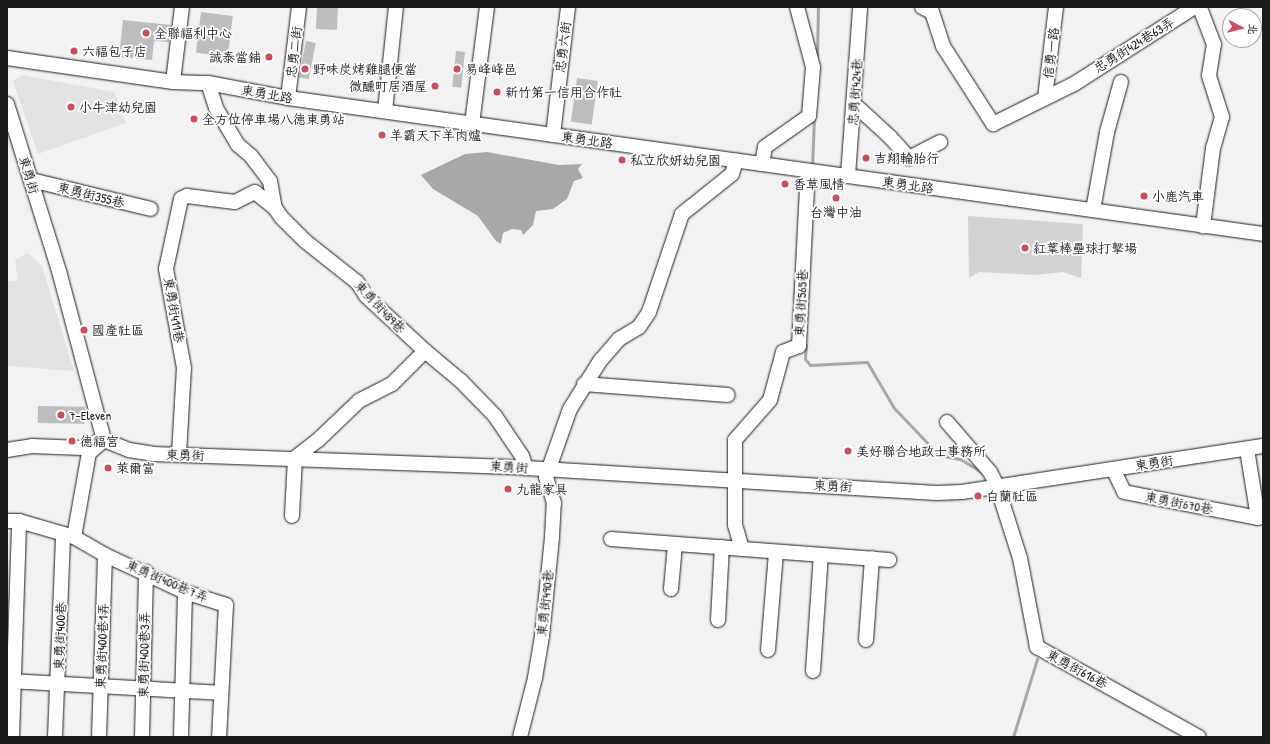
<!DOCTYPE html>
<meta charset="utf-8">
<style>
body{margin:0}
#map{position:relative;width:1270px;height:744px;overflow:hidden;background:#f2f2f2;font-family:"Patrick Hand","LXGW WenKai TC",sans-serif}
div>[style]{position:absolute}
[style*='--x']{left:calc(var(--x)*1px);top:calc(var(--y)*1px);width:calc(var(--w)*1px);rotate:calc(var(--a)*1deg)}
.built>*{inset:0;background:#e2e2e2}
.green>*{inset:0;background:#d2d2d2}
.water>*{inset:0;background:#a8a8a8}
.stream>*{height:3px;margin:-1.5px;padding:0 1.5px;transform-origin:1.5px;border-radius:1.5px;background:#a8a8a8}
.building>*{inset:0;background:#bdbdbd;transform-origin:0 0}
.roads{filter:drop-shadow(0 0 1px #1c1c1c) drop-shadow(0 0 1px #1c1c1c)}
.minor>*{height:14px;margin:-7px;padding:0 7px;transform-origin:7px;border-radius:7px;background:#fff}
.dots>*{width:11px;height:11px;translate:-50% -50%;box-sizing:border-box;border:2px solid #fff;border-radius:50%}
span{translate:-50% -50%;white-space:nowrap;text-align:center;line-height:1.15;-webkit-text-stroke:3.5px #fff;paint-order:stroke}
.poi-label{font-size:13px;color:#1c1c1c}
.left{translate:0 -50%;text-align:left}
.right{translate:-100% -50%;text-align:right}
.street-label{font-size:13px;color:#1c1c1c}
.frame{position:absolute;inset:0;border:8px solid #1c1c1c;pointer-events:none}
.north{position:absolute;left:1222px;top:8px;width:40px;height:40px;box-sizing:border-box;background:#fff;border:1px solid #a4a4a4;border-radius:50%;rotate:97deg;font-size:11px;font-weight:700;line-height:16px;text-align:center;color:#1c1c1c}
.north::after{content:'';display:block;margin:auto;width:14px;height:18px;background:#d1495b;clip-path:polygon(50% 0,100% 100%,50% 72%,0 100%)}
</style>
<div id="map">
<div class="built">
<div style="clip-path:polygon(22px 75px,114px 92px,126px 123px,38px 154px,13px 81px)"></div>
<div style="clip-path:polygon(28px 253px,42px 266px,74px 371px,7px 366px,7px 281px,18px 281px,15px 260px)"></div>
</div>
<div class="green">
<div style="clip-path:polygon(968px 216px,1083px 224px,1081px 278px,1063px 272px,1035px 275px,979px 272px,969px 278px)"></div>
</div>
<div class="water">
<div style="clip-path:polygon(487px 152px,559px 165px,582px 164px,578px 169px,583px 178px,574px 181px,567px 199px,553px 209px,536px 211px,533px 225px,523px 235px,521px 230px,512px 229px,503px 233px,501px 244px,496px 241px,478px 216px,433px 189px,421px 175px,465px 154px)"></div>
</div>
<div class="stream">
<div style="--x:817;--y:57;--w:50;--a:-88.9"></div>
<div style="--x:812;--y:167;--w:50;--a:-87.7"></div>
<div style="--x:806;--y:345;--w:14;--a:94"></div>
<div style="--x:805;--y:359;--w:8;--a:50"></div>
<div style="--x:810;--y:365;--w:57;--a:-3"></div>
<div style="--x:867;--y:362;--w:53;--a:59.6"></div>
<div style="--x:894;--y:408;--w:65;--a:46.2"></div>
<div style="--x:939;--y:455;--w:21;--a:11"></div>
<div style="--x:960;--y:459;--w:27;--a:31"></div>
<div style="--x:1013;--y:737;--w:82;--a:-72.9"></div>
</div>
<div class="building">
<div style="left:317px;top:7px;width:21px;height:22px;rotate:3deg"></div>
<div style="left:201px;top:12px;width:32px;height:41px;rotate:7deg"></div>
<div style="clip-path:polygon(123px 20px,171px 25px,169px 42px,154px 41px,152px 60px,119px 57px)"></div>
<div style="left:306px;top:41px;width:10px;height:37px;rotate:11deg"></div>
<div style="left:456px;top:51px;width:9px;height:36px;rotate:6deg"></div>
<div style="left:577px;top:78px;width:21px;height:44px;rotate:8deg"></div>
<div style="left:38px;top:406px;width:47px;height:17px;rotate:1deg"></div>
</div>
<div class="roads">
<div class="minor">
<div style="--x:922;--y:7;--w:11;--a:27"></div>
<div style="--x:932;--y:12;--w:36;--a:72"></div>
<div style="--x:943;--y:46;--w:93;--a:57.3"></div>
<div style="--x:993;--y:124;--w:90;--a:-26.3"></div>
<div style="--x:1074;--y:84;--w:141;--a:-32.6"></div>
<div style="--x:1193;--y:8;--w:7;--a:0"></div>
<div style="--x:1200;--y:8;--w:39;--a:69"></div>
<div style="--x:1214;--y:44;--w:32;--a:99"></div>
<div style="--x:1209;--y:76;--w:43;--a:72.4"></div>
<div style="--x:1222;--y:117;--w:32;--a:106"></div>
<div style="--x:1213;--y:148;--w:79;--a:97.3"></div>
<div style="--x:7;--y:58;--w:168;--a:8.2"></div>
<div style="--x:173;--y:82;--w:35;--a:2"></div>
<div style="--x:208;--y:83;--w:81;--a:10.6"></div>
<div style="--x:288;--y:98;--w:984;--a:7.94"></div>
<div style="--x:173;--y:82;--w:76;--a:-83.2"></div>
<div style="--x:208;--y:83;--w:26;--a:72"></div>
<div style="--x:216;--y:108;--w:43;--a:59.3"></div>
<div style="--x:238;--y:145;--w:17;--a:40"></div>
<div style="--x:251;--y:156;--w:31;--a:53"></div>
<div style="--x:270;--y:181;--w:27;--a:80"></div>
<div style="--x:275;--y:208;--w:11;--a:56"></div>
<div style="--x:281;--y:217;--w:34;--a:45"></div>
<div style="--x:305;--y:241;--w:66;--a:38.3"></div>
<div style="--x:357;--y:282;--w:17;--a:57"></div>
<div style="--x:366;--y:296;--w:81;--a:43"></div>
<div style="--x:425;--y:351;--w:47;--a:135"></div>
<div style="--x:392;--y:384;--w:37;--a:153"></div>
<div style="--x:359;--y:401;--w:57;--a:136.4"></div>
<div style="--x:318;--y:440;--w:29;--a:142"></div>
<div style="--x:295;--y:458;--w:58;--a:93"></div>
<div style="--x:288;--y:98;--w:92;--a:-83.1"></div>
<div style="--x:1045;--y:98;--w:92;--a:-83.1"></div>
<div style="--x:7;--y:104;--w:175;--a:72.7"></div>
<div style="--x:59;--y:271;--w:175;--a:75.1"></div>
<div style="--x:104;--y:440;--w:27;--a:22"></div>
<div style="--x:129;--y:450;--w:24;--a:9"></div>
<div style="--x:153;--y:454;--w:373;--a:2.1"></div>
<div style="--x:526;--y:468;--w:411;--a:3.5"></div>
<div style="--x:936;--y:493;--w:26;--a:-2"></div>
<div style="--x:962;--y:492;--w:304;--a:-8.7"></div>
<div style="--x:854;--y:104;--w:49;--a:42.5"></div>
<div style="--x:890;--y:137;--w:28;--a:48"></div>
<div style="--x:909;--y:158;--w:35;--a:-27"></div>
<div style="--x:385;--y:111;--w:105;--a:-84"></div>
<div style="--x:472;--y:124;--w:118;--a:-82.7"></div>
<div style="--x:553;--y:135;--w:129;--a:-83.3"></div>
<div style="--x:762;--y:164;--w:17;--a:-80"></div>
<div style="--x:765;--y:147;--w:54;--a:-35.2"></div>
<div style="--x:809;--y:116;--w:49;--a:-85.3"></div>
<div style="--x:813;--y:67;--w:62;--a:-104.9"></div>
<div style="--x:848;--y:176;--w:169;--a:-85.9"></div>
<div style="--x:31;--y:180;--w:123;--a:13.6"></div>
<div style="--x:1093;--y:210;--w:79;--a:-79.8"></div>
<div style="--x:1107;--y:132;--w:52;--a:-74.4"></div>
<div style="--x:425;--y:351;--w:47;--a:39.8"></div>
<div style="--x:461;--y:381;--w:49;--a:45.8"></div>
<div style="--x:495;--y:416;--w:48;--a:56"></div>
<div style="--x:522;--y:456;--w:13;--a:72"></div>
<div style="--x:584;--y:384;--w:144;--a:4.4"></div>
<div style="--x:947;--y:422;--w:66;--a:49.3"></div>
<div style="--x:990;--y:472;--w:16;--a:63"></div>
<div style="--x:997;--y:486;--w:76;--a:72.3"></div>
<div style="--x:1020;--y:558;--w:91;--a:79.2"></div>
<div style="--x:1037;--y:647;--w:185;--a:29.1"></div>
<div style="--x:7;--y:450;--w:25;--a:-9"></div>
<div style="--x:32;--y:446;--w:50;--a:2.3"></div>
<div style="--x:82;--y:448;--w:17;--a:-21"></div>
<div style="--x:179;--y:454;--w:86;--a:-86.7"></div>
<div style="--x:184;--y:368;--w:101;--a:-100.3"></div>
<div style="--x:166;--y:269;--w:72;--a:-77.9"></div>
<div style="--x:181;--y:199;--w:7;--a:-27"></div>
<div style="--x:187;--y:196;--w:48;--a:7.1"></div>
<div style="--x:235;--y:202;--w:22;--a:-27"></div>
<div style="--x:255;--y:192;--w:26;--a:39"></div>
<div style="--x:1113;--y:469;--w:25;--a:64"></div>
<div style="--x:1124;--y:492;--w:136;--a:11"></div>
<div style="--x:1258;--y:518;--w:70;--a:-99.1"></div>
<div style="--x:7;--y:521;--w:12;--a:0"></div>
<div style="--x:19;--y:521;--w:57;--a:16.2"></div>
<div style="--x:74;--y:537;--w:36;--a:30"></div>
<div style="--x:105;--y:555;--w:88;--a:24.8"></div>
<div style="--x:185;--y:592;--w:43;--a:17.6"></div>
<div style="--x:226;--y:605;--w:132;--a:93"></div>
<div style="--x:74;--y:537;--w:85;--a:-79.9"></div>
<div style="--x:89;--y:453;--w:20;--a:-41"></div>
<div style="--x:611;--y:539;--w:279;--a:4.3"></div>
<div style="--x:742;--y:549;--w:25;--a:-106"></div>
<div style="--x:735;--y:525;--w:85;--a:-90"></div>
<div style="--x:735;--y:440;--w:53;--a:-48.8"></div>
<div style="--x:770;--y:400;--w:50;--a:-74.8"></div>
<div style="--x:783;--y:352;--w:17;--a:-21"></div>
<div style="--x:799;--y:346;--w:175;--a:-87.1"></div>
<div style="--x:671;--y:589;--w:44;--a:-84.8"></div>
<div style="--x:718;--y:620;--w:73;--a:-86.9"></div>
<div style="--x:866;--y:640;--w:82;--a:-85.8"></div>
<div style="--x:768;--y:650;--w:98;--a:-85.3"></div>
<div style="--x:813;--y:671;--w:116;--a:-86.1"></div>
<div style="--x:7;--y:681;--w:214;--a:3.2"></div>
<div style="--x:12;--y:737;--w:216;--a:-88.1"></div>
<div style="--x:55;--y:737;--w:203;--a:-87.7"></div>
<div style="--x:99;--y:737;--w:182;--a:-88.1"></div>
<div style="--x:142;--y:737;--w:165;--a:-88.6"></div>
<div style="--x:181;--y:737;--w:145;--a:-88.4"></div>
<div style="--x:520;--y:737;--w:61;--a:-75.7"></div>
<div style="--x:535;--y:678;--w:43;--a:-80.5"></div>
<div style="--x:542;--y:636;--w:100;--a:-84.2"></div>
<div style="--x:552;--y:537;--w:34;--a:-87"></div>
<div style="--x:554;--y:503;--w:27;--a:-107"></div>
<div style="--x:546;--y:477;--w:72;--a:-70.6"></div>
<div style="--x:570;--y:409;--w:57;--a:-58"></div>
<div style="--x:600;--y:361;--w:29;--a:-49"></div>
<div style="--x:619;--y:339;--w:23;--a:-31"></div>
<div style="--x:639;--y:327;--w:18;--a:-56"></div>
<div style="--x:649;--y:312;--w:103;--a:-71.4"></div>
<div style="--x:682;--y:214;--w:64;--a:-38.7"></div>
<div style="--x:732;--y:174;--w:14;--a:-73"></div>
</div>
</div>
<div class="dots">
<div style="left:146px;top:33px;background:#d1495b"></div>
<div style="left:74px;top:51px;background:#d1495b"></div>
<div style="left:269px;top:57px;background:#d1495b"></div>
<div style="left:305px;top:69px;background:#d1495b"></div>
<div style="left:457px;top:69px;background:#d1495b"></div>
<div style="left:435px;top:86px;background:#d1495b"></div>
<div style="left:497px;top:92px;background:#d1495b"></div>
<div style="left:71px;top:107px;background:#d1495b"></div>
<div style="left:194px;top:119px;background:#d1495b"></div>
<div style="left:382px;top:135px;background:#d1495b"></div>
<div style="left:866px;top:158px;background:#d1495b"></div>
<div style="left:622px;top:160px;background:#d1495b"></div>
<div style="left:785px;top:184px;background:#d1495b"></div>
<div style="left:1144px;top:196px;background:#d1495b"></div>
<div style="left:836px;top:198px;background:#d1495b"></div>
<div style="left:1025px;top:248px;background:#d1495b"></div>
<div style="left:84px;top:330px;background:#d1495b"></div>
<div style="left:61px;top:415px;background:#d1495b"></div>
<div style="left:72px;top:441px;background:#d1495b"></div>
<div style="left:848px;top:451px;background:#d1495b"></div>
<div style="left:108px;top:468px;background:#d1495b"></div>
<div style="left:508px;top:489px;background:#d1495b"></div>
<div style="left:978px;top:496px;background:#d1495b"></div>
</div>
<div class="poi-label">
<span class="left" style="left:154px;top:33px">全聯福利中心</span>
<span class="left" style="left:82px;top:51px">六福包子店</span>
<span class="right" style="left:261px;top:57px">誠泰當鋪</span>
<span class="left" style="left:313px;top:69px">野味炭烤雞腿便當</span>
<span class="left" style="left:465px;top:69px">易峰峰邑</span>
<span class="right" style="left:427px;top:86px">微醺町居酒屋</span>
<span class="left" style="left:505px;top:92px">新竹第一信用合作社</span>
<span class="left" style="left:79px;top:107px">小牛津幼兒園</span>
<span class="left" style="left:202px;top:119px">全方位停車場八德東勇站</span>
<span class="left" style="left:390px;top:135px">羊霸天下羊肉爐</span>
<span class="left" style="left:874px;top:158px">吉翔輪胎行</span>
<span class="left" style="left:630px;top:160px">私立欣妍幼兒園</span>
<span class="left" style="left:793px;top:184px">香草風情</span>
<span class="left" style="left:1152px;top:196px">小鹿汽車</span>
<span style="left:836px;top:212px">台灣中油</span>
<span class="left" style="left:1033px;top:248px">紅葉棒壘球打擊場</span>
<span class="left" style="left:92px;top:330px">國產社區</span>
<span class="left" style="left:69px;top:415px">7-Eleven</span>
<span class="left" style="left:80px;top:441px">德福宮</span>
<span class="left" style="left:856px;top:451px">美好聯合地政士事務所</span>
<span class="left" style="left:116px;top:468px">萊爾富</span>
<span class="left" style="left:516px;top:489px">九龍家具</span>
<span class="left" style="left:986px;top:496px">白蘭社區</span>
</div>
<div class="street-label">
<span style="left:1134px;top:45px;rotate:-32deg">忠勇街424巷63弄</span>
<span style="left:563px;top:47px;rotate:-83deg">忠勇六街</span>
<span style="left:294px;top:52px;rotate:-83deg">忠勇二街</span>
<span style="left:1051px;top:53px;rotate:-83deg">信勇一路</span>
<span style="left:855px;top:92px;rotate:-86deg">忠勇街424巷</span>
<span style="left:267px;top:94px;rotate:10deg">東勇北路</span>
<span style="left:587px;top:140px;rotate:8deg">東勇北路</span>
<span style="left:29px;top:175px;rotate:73deg">東勇街</span>
<span style="left:908px;top:185px;rotate:8deg">東勇北路</span>
<span style="left:91px;top:195px;rotate:14deg">東勇街355巷</span>
<span style="left:801px;top:303px;rotate:-87deg">東勇街565巷</span>
<span style="left:380px;top:307px;rotate:46deg">東勇街489巷</span>
<span style="left:174px;top:310px;rotate:80deg">東勇街411巷</span>
<span style="left:185px;top:455px;rotate:1deg">東勇街</span>
<span style="left:1154px;top:463px;rotate:-9deg">東勇街</span>
<span style="left:509px;top:467px;rotate:3deg">東勇街</span>
<span style="left:833px;top:486px;rotate:3deg">東勇街</span>
<span style="left:1179px;top:503px;rotate:11deg">東勇街670巷</span>
<span style="left:167px;top:581px;rotate:23deg">東勇街400巷7弄</span>
<span style="left:545px;top:603px;rotate:-84deg">東勇街490巷</span>
<span style="left:60px;top:636px;rotate:-88deg">東勇街400巷</span>
<span style="left:102px;top:646px;rotate:-88deg">東勇街400巷1弄</span>
<span style="left:144px;top:655px;rotate:-89deg">東勇街400巷3弄</span>
<span style="left:1077px;top:669px;rotate:28deg">東勇街616巷</span>
</div>
<div class="frame"></div>
<div class="north">北</div>
</div>
